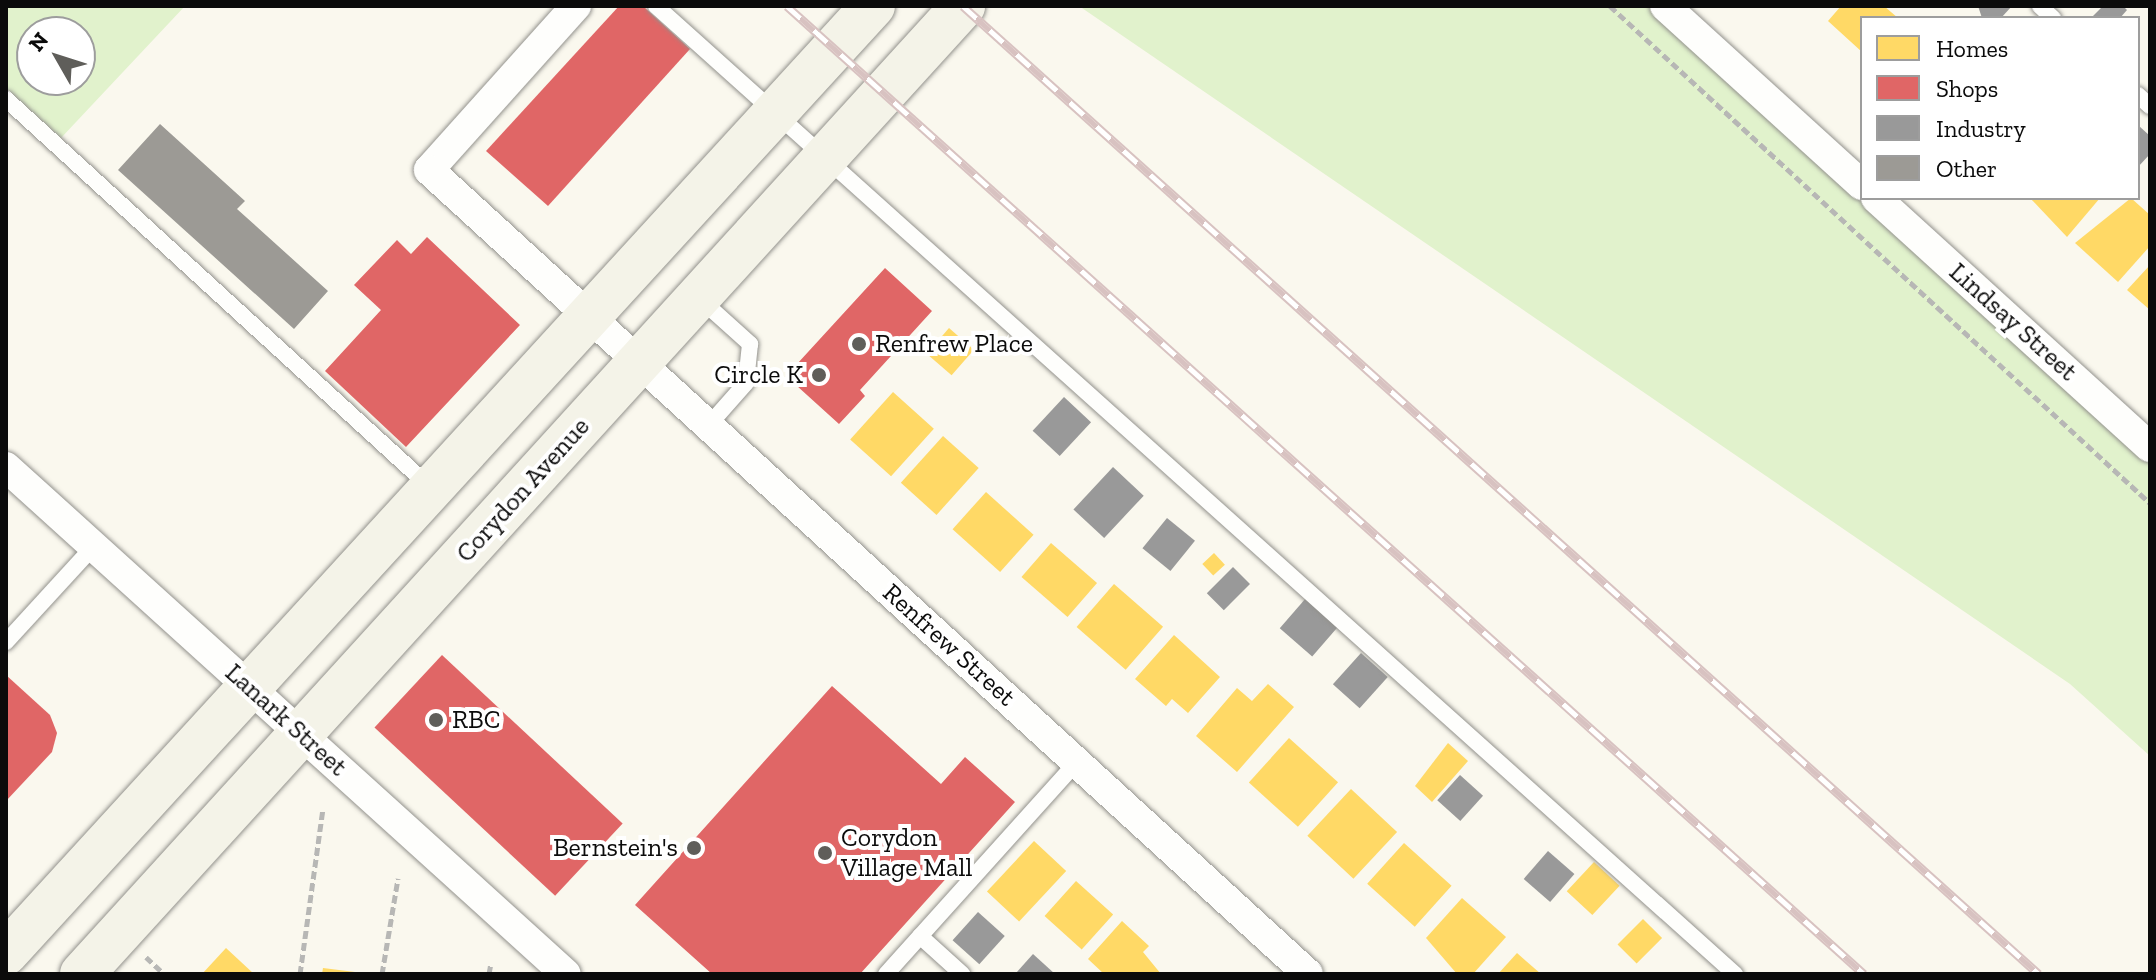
<!DOCTYPE html>
<style>
body{margin:0}
#map{position:relative;width:2156px;height:980px;overflow:hidden;background:#faf8ee;font-family:"Zilla Slab",serif}
div>[style]{position:absolute}
[style*='--x']{left:calc(var(--x)*1px);top:calc(var(--y)*1px);width:calc(var(--w)*1px);rotate:calc(var(--a)*1deg)}
.green>*{inset:0;background:#e1f2cc}
.homes>*{inset:0;background:#ffd966;transform-origin:0 0}
.shops>*{inset:0;background:#e06666;transform-origin:0 0}
.industry>*{inset:0;background:#999;transform-origin:0 0}
.building>*{inset:0;background:#9c9a95}
.path>*{height:5px;margin-top:-2.5px;transform-origin:0;background:repeating-linear-gradient(90deg,#b7b7b5 0 8px,transparent 0 12px)}
.roads{filter:drop-shadow(0 0 2px #93928d) drop-shadow(0 0 2px #93928d)}
.lane>*{height:16px;margin:-8px;padding:0 8px;transform-origin:8px;border-radius:8px;background:#fefefc}
.street>*{height:30px;margin:-15px;padding:0 15px;transform-origin:15px;border-radius:15px;background:#fefefc}
.secondary>*{height:44px;margin:-22px;padding:0 22px;transform-origin:22px;border-radius:22px;background:#f4f3e8}
.rail>*{height:9px;margin-top:-4.5px;transform-origin:0;background:repeating-linear-gradient(90deg,#fff 0 18px,#d8c2c1 0 36px);box-sizing:border-box;border-block:2px solid #d8c2c1}
.dots>*{width:22px;height:22px;translate:-50% -50%;box-sizing:border-box;border:4px solid #fff;border-radius:50%}
span{translate:-50% -50%;white-space:nowrap;text-align:center;line-height:1.15;-webkit-text-stroke:8px #fff;paint-order:stroke}
.street-label{font-size:26px;color:#0b0b0b}
.poi-label{font-size:26px;color:#0b0b0b}
.left{translate:0 -50%;text-align:left}
.right{translate:-100% -50%;text-align:right}
.frame{position:absolute;inset:0;border:8px solid #0b0b0b;pointer-events:none}
.legend{position:absolute;left:1860px;top:16px;width:280px;height:184px;box-sizing:border-box;background:#fff;border:2px solid #9d9d9d;margin:0;padding:10px 14px;list-style:none;font-size:24px;color:#0b0b0b}
.legend li{display:flex;align-items:center;gap:16px;height:40px}
.legend b{width:40px;border:2px solid #9d9d9d}
.north{position:absolute;left:16px;top:16px;width:80px;height:80px;box-sizing:border-box;background:#fff;border:2px solid #9d9d9d;border-radius:50%;rotate:309deg;font-size:22px;font-weight:700;line-height:32px;text-align:center;color:#0b0b0b}
.north::after{content:'';display:block;margin:auto;width:28px;height:36px;background:#5f5e5a;clip-path:polygon(50% 0,100% 100%,50% 72%,0 100%)}
</style>
<div id="map">
<div class="green">
<div style="clip-path:polygon(evenodd,6px 6px,185px 6px,61px 138px,6px 88px,6px 6px,32px 32px,80px 32px,80px 80px,32px 80px,32px 32px)"></div>
<div style="clip-path:polygon(1079px 6px,1665px 6px,2150px 447px,2150px 756px,2070px 684px)"></div>
</div>
<div class="homes">
<div style="clip-path:polygon(1841px 6px,1884px 6px,1898px 18px,1862px 18px,1862px 52px,1828px 21px)"></div>
<div style="clip-path:polygon(2030px 198px,2100px 198px,2067px 237px)"></div>
<div style="clip-path:polygon(2131px 198px,2150px 215px,2150px 246px,2118px 282px,2075px 243px)"></div>
<div style="clip-path:polygon(2150px 265px,2150px 310px,2127px 290px)"></div>
<div style="left:949px;top:328px;width:33px;height:34px;rotate:41deg"></div>
<div style="left:893px;top:392px;width:55px;height:64px;rotate:42deg"></div>
<div style="left:943px;top:436px;width:48px;height:63px;rotate:42deg"></div>
<div style="left:986px;top:492px;width:64px;height:50px;rotate:42deg"></div>
<div style="left:1051px;top:543px;width:61px;height:45px;rotate:41deg"></div>
<div style="left:1214px;top:553px;width:16px;height:16px;rotate:47deg"></div>
<div style="left:1114px;top:584px;width:65px;height:57px;rotate:41deg"></div>
<div style="clip-path:polygon(1174px 635px,1220px 677px,1188px 713px,1172px 699px,1166px 706px,1135px 679px)"></div>
<div style="clip-path:polygon(1268px 684px,1294px 707px,1237px 772px,1196px 736px,1237px 688px,1252px 701px)"></div>
<div style="left:1289px;top:738px;width:66px;height:60px;rotate:42deg"></div>
<div style="clip-path:polygon(1448px 743px,1468px 761px,1432px 802px,1415px 786px)"></div>
<div style="left:1351px;top:789px;width:63px;height:64px;rotate:43deg"></div>
<div style="left:1034px;top:841px;width:44px;height:69px;rotate:43deg"></div>
<div style="left:1404px;top:843px;width:64px;height:55px;rotate:42deg"></div>
<div style="left:1594px;top:862px;width:35px;height:40px;rotate:43deg"></div>
<div style="left:1076px;top:881px;width:50px;height:47px;rotate:42deg"></div>
<div style="clip-path:polygon(1462px 898px,1506px 937px,1473px 974px,1457px 974px,1426px 938px)"></div>
<div style="left:1643px;top:919px;width:27px;height:36px;rotate:45deg"></div>
<div style="clip-path:polygon(1122px 921px,1149px 946px,1143px 952px,1161px 974px,1104px 974px,1088px 959px)"></div>
<div style="clip-path:polygon(226px 948px,254px 974px,202px 974px)"></div>
<div style="clip-path:polygon(1517px 953px,1541px 974px,1498px 974px)"></div>
<div style="clip-path:polygon(323px 968px,355px 972px,355px 974px,322px 974px)"></div>
</div>
<div class="shops">
<div style="clip-path:polygon(619px 6px,643px 6px,690px 49px,548px 206px,486px 151px)"></div>
<div style="clip-path:polygon(427px 237px,520px 325px,406px 447px,325px 371px,381px 310px,354px 285px,397px 240px,411px 254px)"></div>
<div style="clip-path:polygon(885px 268px,932px 311px,860px 390px,865px 396px,839px 424px,786px 376px)"></div>
<div style="left:442px;top:655px;width:247px;height:99px;rotate:43deg"></div>
<div style="clip-path:polygon(6px 675px,50px 715px,57px 733px,52px 752px,6px 801px)"></div>
<div style="clip-path:polygon(832px 686px,941px 784px,965px 757px,1015px 802px,860px 974px,712px 974px,635px 905px)"></div>
</div>
<div class="industry">
<div style="clip-path:polygon(1978px 6px,2012px 6px,2001px 18px,1982px 18px)"></div>
<div style="clip-path:polygon(2103px 6px,2123px 6px,2127px 10px,2120px 18px,2091px 18px)"></div>
<div style="clip-path:polygon(2138px 125px,2150px 136px,2150px 154px,2138px 167px)"></div>
<div style="left:1064px;top:397px;width:37px;height:46px;rotate:43deg"></div>
<div style="left:1113px;top:467px;width:42px;height:58px;rotate:43deg"></div>
<div style="left:1167px;top:518px;width:36px;height:39px;rotate:39deg"></div>
<div style="left:1233px;top:567px;width:24px;height:37px;rotate:45deg"></div>
<div style="left:1306px;top:598px;width:43px;height:40px;rotate:41deg"></div>
<div style="left:1361px;top:653px;width:36px;height:42px;rotate:42deg"></div>
<div style="left:1460px;top:775px;width:31px;height:34px;rotate:42deg"></div>
<div style="left:1548px;top:851px;width:35px;height:37px;rotate:41deg"></div>
<div style="left:978px;top:912px;width:36px;height:38px;rotate:42deg"></div>
<div style="clip-path:polygon(1033px 954px,1055px 974px,1015px 974px)"></div>
</div>
<div class="building">
<div style="clip-path:polygon(160px 124px,245px 201px,237px 209px,328px 291px,294px 329px,118px 170px)"></div>
</div>
<div class="path">
<div style="--x:1610;--y:6;--w:734;--a:42.63"></div>
<div style="--x:146;--y:957;--w:25;--a:43"></div>
<div style="--x:300;--y:974;--w:167;--a:-82.1"></div>
<div style="--x:382;--y:974;--w:97;--a:-80.5"></div>
<div style="--x:489;--y:974;--w:11;--a:-80"></div>
</div>
<div class="roads">
<div class="lane">
<div style="--x:656;--y:6;--w:1450;--a:41.9"></div>
<div style="--x:2040;--y:6;--w:18;--a:43"></div>
<div style="--x:2138;--y:95;--w:16;--a:43"></div>
<div style="--x:6;--y:99;--w:575;--a:42.46"></div>
<div style="--x:699;--y:298;--w:69;--a:42"></div>
<div style="--x:750;--y:344;--w:39;--a:96"></div>
<div style="--x:746;--y:383;--w:57;--a:131.5"></div>
<div style="--x:6;--y:642;--w:130;--a:-47.5"></div>
<div style="--x:920;--y:936;--w:57;--a:42.1"></div>
<div style="--x:886;--y:974;--w:287;--a:-48"></div>
</div>
<div class="street">
<div style="--x:576;--y:6;--w:220;--a:131.9"></div>
<div style="--x:429;--y:170;--w:1191;--a:42.45"></div>
<div style="--x:1665;--y:6;--w:266;--a:42.3"></div>
<div style="--x:1876;--y:198;--w:370;--a:42.3"></div>
<div style="--x:6;--y:467;--w:755;--a:42.16"></div>
</div>
<div class="secondary">
<div style="--x:6;--y:953;--w:1284;--a:-47.53"></div>
<div style="--x:82;--y:974;--w:1309;--a:-47.69"></div>
</div>
</div>
<div class="rail">
<div style="--x:787;--y:6;--w:1448;--a:41.95"></div>
<div style="--x:963;--y:6;--w:1447;--a:41.98"></div>
</div>
<div class="dots">
<div style="left:859px;top:344px;background:#5f5e5a"></div>
<div style="left:819px;top:375px;background:#5f5e5a"></div>
<div style="left:436px;top:720px;background:#5f5e5a"></div>
<div style="left:694px;top:848px;background:#5f5e5a"></div>
<div style="left:825px;top:853px;background:#5f5e5a"></div>
</div>
<div class="street-label">
<span style="left:2013px;top:322px;rotate:42deg">Lindsay Street</span>
<span style="left:523px;top:490px;rotate:-48deg">Corydon Avenue</span>
<span style="left:949px;top:645px;rotate:42deg">Renfrew Street</span>
<span style="left:286px;top:720px;rotate:42deg">Lanark Street</span>
</div>
<div class="poi-label">
<span class="left" style="left:875px;top:344px">Renfrew Place</span>
<span class="right" style="left:803px;top:375px">Circle K</span>
<span class="left" style="left:452px;top:720px">RBC</span>
<span class="left" style="left:841px;top:853px">Corydon<br>Village Mall</span>
<span class="right" style="left:678px;top:848px">Bernstein's</span>
</div>
<div class="frame"></div>
<ul class="legend">
<li><b style="height:22px;background:#ffd966"></b>Homes</li>
<li><b style="height:22px;background:#e06666"></b>Shops</li>
<li><b style="height:22px;background:#999"></b>Industry</li>
<li><b style="height:22px;background:#9c9a95"></b>Other</li>
</ul>
<div class="north">N</div>
</div>
